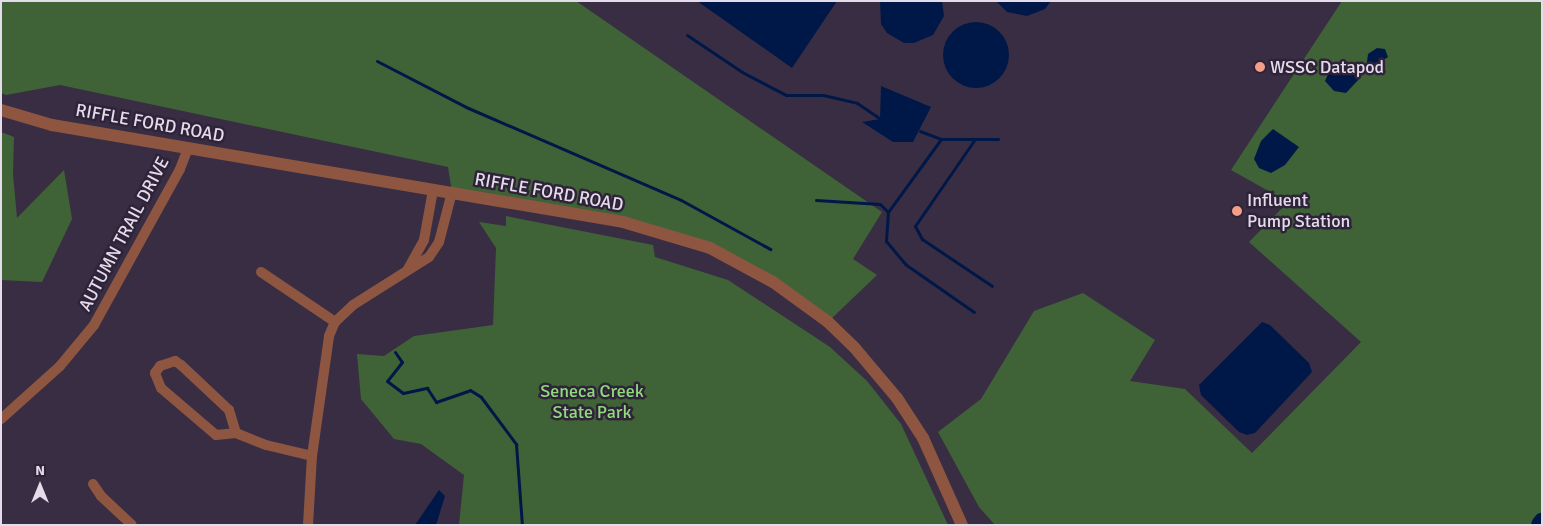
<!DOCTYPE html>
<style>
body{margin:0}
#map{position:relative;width:1543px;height:526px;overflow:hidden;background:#392d43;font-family:Signika,sans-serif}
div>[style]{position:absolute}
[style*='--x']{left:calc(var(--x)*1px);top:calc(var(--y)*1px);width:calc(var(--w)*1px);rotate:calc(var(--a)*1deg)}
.green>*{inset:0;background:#3f6336}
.water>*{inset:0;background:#001848}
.round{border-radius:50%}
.stream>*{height:3px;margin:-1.5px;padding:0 1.5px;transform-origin:1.5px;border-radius:1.5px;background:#001848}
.river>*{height:18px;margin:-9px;padding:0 9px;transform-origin:9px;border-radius:9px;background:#001848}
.minor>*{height:10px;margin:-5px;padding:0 5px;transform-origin:5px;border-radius:5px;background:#8e5641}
.tertiary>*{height:12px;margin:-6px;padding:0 6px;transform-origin:6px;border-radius:6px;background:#8e5641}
.dots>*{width:14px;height:14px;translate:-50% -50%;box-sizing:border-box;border:2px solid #2f2339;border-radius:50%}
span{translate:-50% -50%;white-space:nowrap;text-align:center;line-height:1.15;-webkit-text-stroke:5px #2f2339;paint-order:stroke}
.poi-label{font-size:18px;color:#e4dcea}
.left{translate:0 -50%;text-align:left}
.street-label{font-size:18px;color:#e4dcea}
.park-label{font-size:18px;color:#8fdb7b}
.frame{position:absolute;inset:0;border:2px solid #e4dcea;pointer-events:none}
.north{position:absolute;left:15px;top:461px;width:50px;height:50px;-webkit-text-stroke:4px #2f2339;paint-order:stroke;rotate:0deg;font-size:14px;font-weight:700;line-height:20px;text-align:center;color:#e4dcea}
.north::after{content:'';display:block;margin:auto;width:18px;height:22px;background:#e4dcea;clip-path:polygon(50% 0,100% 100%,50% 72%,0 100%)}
</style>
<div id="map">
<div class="green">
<div style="clip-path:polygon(1px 1px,576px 1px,882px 212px,853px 259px,877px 275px,828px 322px,803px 302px,677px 237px,452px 192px,448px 167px,60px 85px,6px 95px,1px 93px)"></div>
<div style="clip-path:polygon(1342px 1px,1542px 1px,1542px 525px,995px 525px,979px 507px,938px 432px,981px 399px,1034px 311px,1083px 293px,1155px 340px,1130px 381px,1185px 389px,1252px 453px,1361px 342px,1249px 242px,1288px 202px,1231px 170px)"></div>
<div style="clip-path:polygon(1px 132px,14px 137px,13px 174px,17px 218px,64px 170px,72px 219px,42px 282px,1px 280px)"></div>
<div style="clip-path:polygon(506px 216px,653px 245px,655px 257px,728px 280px,830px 347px,867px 381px,901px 424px,948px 525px,459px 525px,464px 475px,421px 444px,394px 439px,361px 399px,357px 354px,384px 356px,414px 336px,493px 325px,496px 248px,479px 222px,506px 226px)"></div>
</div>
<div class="water">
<div style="clip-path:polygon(697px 1px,837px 1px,792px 68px)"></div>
<div style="clip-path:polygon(880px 1px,942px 1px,944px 16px,933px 35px,914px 43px,904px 43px,887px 33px,881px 24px)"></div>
<div style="clip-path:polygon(996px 1px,1051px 1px,1045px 9px,1027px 16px,1007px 12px)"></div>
<div class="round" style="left:943px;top:22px;width:66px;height:66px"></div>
<div style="clip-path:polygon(1377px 48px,1385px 49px,1388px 57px,1374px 66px,1367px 62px,1368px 54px)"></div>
<div style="clip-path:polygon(1351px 62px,1361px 65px,1360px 78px,1346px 93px,1334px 91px,1325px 81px,1329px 72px)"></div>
<div style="clip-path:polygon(881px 86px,931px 107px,913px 142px,893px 142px,862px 122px,880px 119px)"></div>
<div style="clip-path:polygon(1273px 129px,1299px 147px,1285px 165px,1271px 173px,1259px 168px,1254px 159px,1261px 141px)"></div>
<div style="clip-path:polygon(1262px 322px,1270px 325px,1309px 363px,1312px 372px,1255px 433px,1247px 435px,1239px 432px,1201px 395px,1199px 385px)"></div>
<div style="clip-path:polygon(439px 490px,445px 496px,436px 525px,415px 525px)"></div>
</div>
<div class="stream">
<div style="--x:687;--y:35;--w:66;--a:33.9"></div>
<div style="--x:742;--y:72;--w:50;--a:27.6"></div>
<div style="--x:786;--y:95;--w:37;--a:0"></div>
<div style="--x:823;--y:95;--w:35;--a:13"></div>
<div style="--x:857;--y:103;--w:29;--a:34"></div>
<div style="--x:377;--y:61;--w:100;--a:27.3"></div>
<div style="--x:466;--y:107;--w:234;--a:23.4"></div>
<div style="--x:681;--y:200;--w:102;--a:28.8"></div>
<div style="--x:920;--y:131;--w:22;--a:21"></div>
<div style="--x:941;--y:139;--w:57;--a:0"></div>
<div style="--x:941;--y:139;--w:90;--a:126"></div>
<div style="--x:888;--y:212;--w:29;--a:94"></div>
<div style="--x:886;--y:241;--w:30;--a:50"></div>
<div style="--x:905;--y:264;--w:84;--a:34.8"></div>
<div style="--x:975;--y:139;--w:106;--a:124.6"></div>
<div style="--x:915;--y:226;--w:15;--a:62"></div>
<div style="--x:922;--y:239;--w:84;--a:33.9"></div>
<div style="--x:816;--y:200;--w:64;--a:3.6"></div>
<div style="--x:880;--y:204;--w:11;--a:45"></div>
<div style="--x:395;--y:352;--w:12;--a:55"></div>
<div style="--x:402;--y:362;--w:24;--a:128"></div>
<div style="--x:387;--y:381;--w:20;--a:37"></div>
<div style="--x:403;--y:393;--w:25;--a:-12"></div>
<div style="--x:427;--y:388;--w:17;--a:57"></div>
<div style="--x:436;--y:402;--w:36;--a:-19"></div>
<div style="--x:470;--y:390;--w:13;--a:32"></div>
<div style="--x:481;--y:397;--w:59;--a:53.3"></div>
<div style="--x:516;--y:444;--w:81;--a:85.8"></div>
</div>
<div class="river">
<div style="--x:1540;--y:525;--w:4;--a:-56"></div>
</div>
<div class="minor">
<div style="--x:408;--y:269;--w:33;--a:-61"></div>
<div style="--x:424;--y:240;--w:51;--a:-79.8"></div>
<div style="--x:261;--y:272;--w:89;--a:34"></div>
<div style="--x:1;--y:419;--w:79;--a:-41.9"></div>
<div style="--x:60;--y:366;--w:53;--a:-50.3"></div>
<div style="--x:94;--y:325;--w:178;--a:-61.1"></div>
<div style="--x:180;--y:169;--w:22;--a:-69"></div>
<div style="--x:236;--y:433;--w:20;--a:174"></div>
<div style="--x:216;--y:435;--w:72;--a:-139.5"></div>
<div style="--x:161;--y:388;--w:16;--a:-112"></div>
<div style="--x:155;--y:373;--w:9;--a:-54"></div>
<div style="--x:160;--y:366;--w:16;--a:-18"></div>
<div style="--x:175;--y:361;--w:7;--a:34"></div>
<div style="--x:181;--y:365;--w:66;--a:43.2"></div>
<div style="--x:229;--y:410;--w:24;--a:73"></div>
<div style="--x:236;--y:433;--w:32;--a:22"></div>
<div style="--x:266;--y:445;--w:47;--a:13.4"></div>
<div style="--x:93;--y:484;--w:14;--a:56"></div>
<div style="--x:101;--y:496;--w:42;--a:43.1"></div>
<div style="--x:308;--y:525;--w:69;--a:-86.7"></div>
<div style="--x:312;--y:456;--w:121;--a:-81.9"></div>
<div style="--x:329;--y:336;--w:15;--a:-67"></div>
<div style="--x:335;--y:322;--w:25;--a:-43"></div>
<div style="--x:353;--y:305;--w:90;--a:-32.3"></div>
<div style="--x:429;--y:257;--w:18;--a:-56"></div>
<div style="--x:439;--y:242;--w:52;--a:-75.4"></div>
</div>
<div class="tertiary">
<div style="--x:1;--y:110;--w:53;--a:16.4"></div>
<div style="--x:52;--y:125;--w:579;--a:9.64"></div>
<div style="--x:623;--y:222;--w:91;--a:16.6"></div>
<div style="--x:710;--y:248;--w:72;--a:28.4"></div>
<div style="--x:773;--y:282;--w:68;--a:36"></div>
<div style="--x:828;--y:322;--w:36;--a:44"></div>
<div style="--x:854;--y:347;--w:67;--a:49.9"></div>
<div style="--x:897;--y:398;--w:48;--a:57"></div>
<div style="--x:923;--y:438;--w:95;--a:65.9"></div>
</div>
<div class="dots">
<div style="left:1260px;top:67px;background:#f49e88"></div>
<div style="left:1237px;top:211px;background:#f49e88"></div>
</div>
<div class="poi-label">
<span class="left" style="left:1270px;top:67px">WSSC Datapod</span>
<span class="left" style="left:1247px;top:211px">Influent<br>Pump Station</span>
</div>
<div class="street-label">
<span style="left:150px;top:123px;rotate:10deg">RIFFLE FORD ROAD</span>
<span style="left:549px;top:192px;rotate:10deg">RIFFLE FORD ROAD</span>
<span style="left:124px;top:234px;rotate:-62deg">AUTUMN TRAIL DRIVE</span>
</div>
<div class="park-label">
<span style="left:592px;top:402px">Seneca Creek<br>State Park</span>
</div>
<div class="frame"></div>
<div class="north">N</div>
</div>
